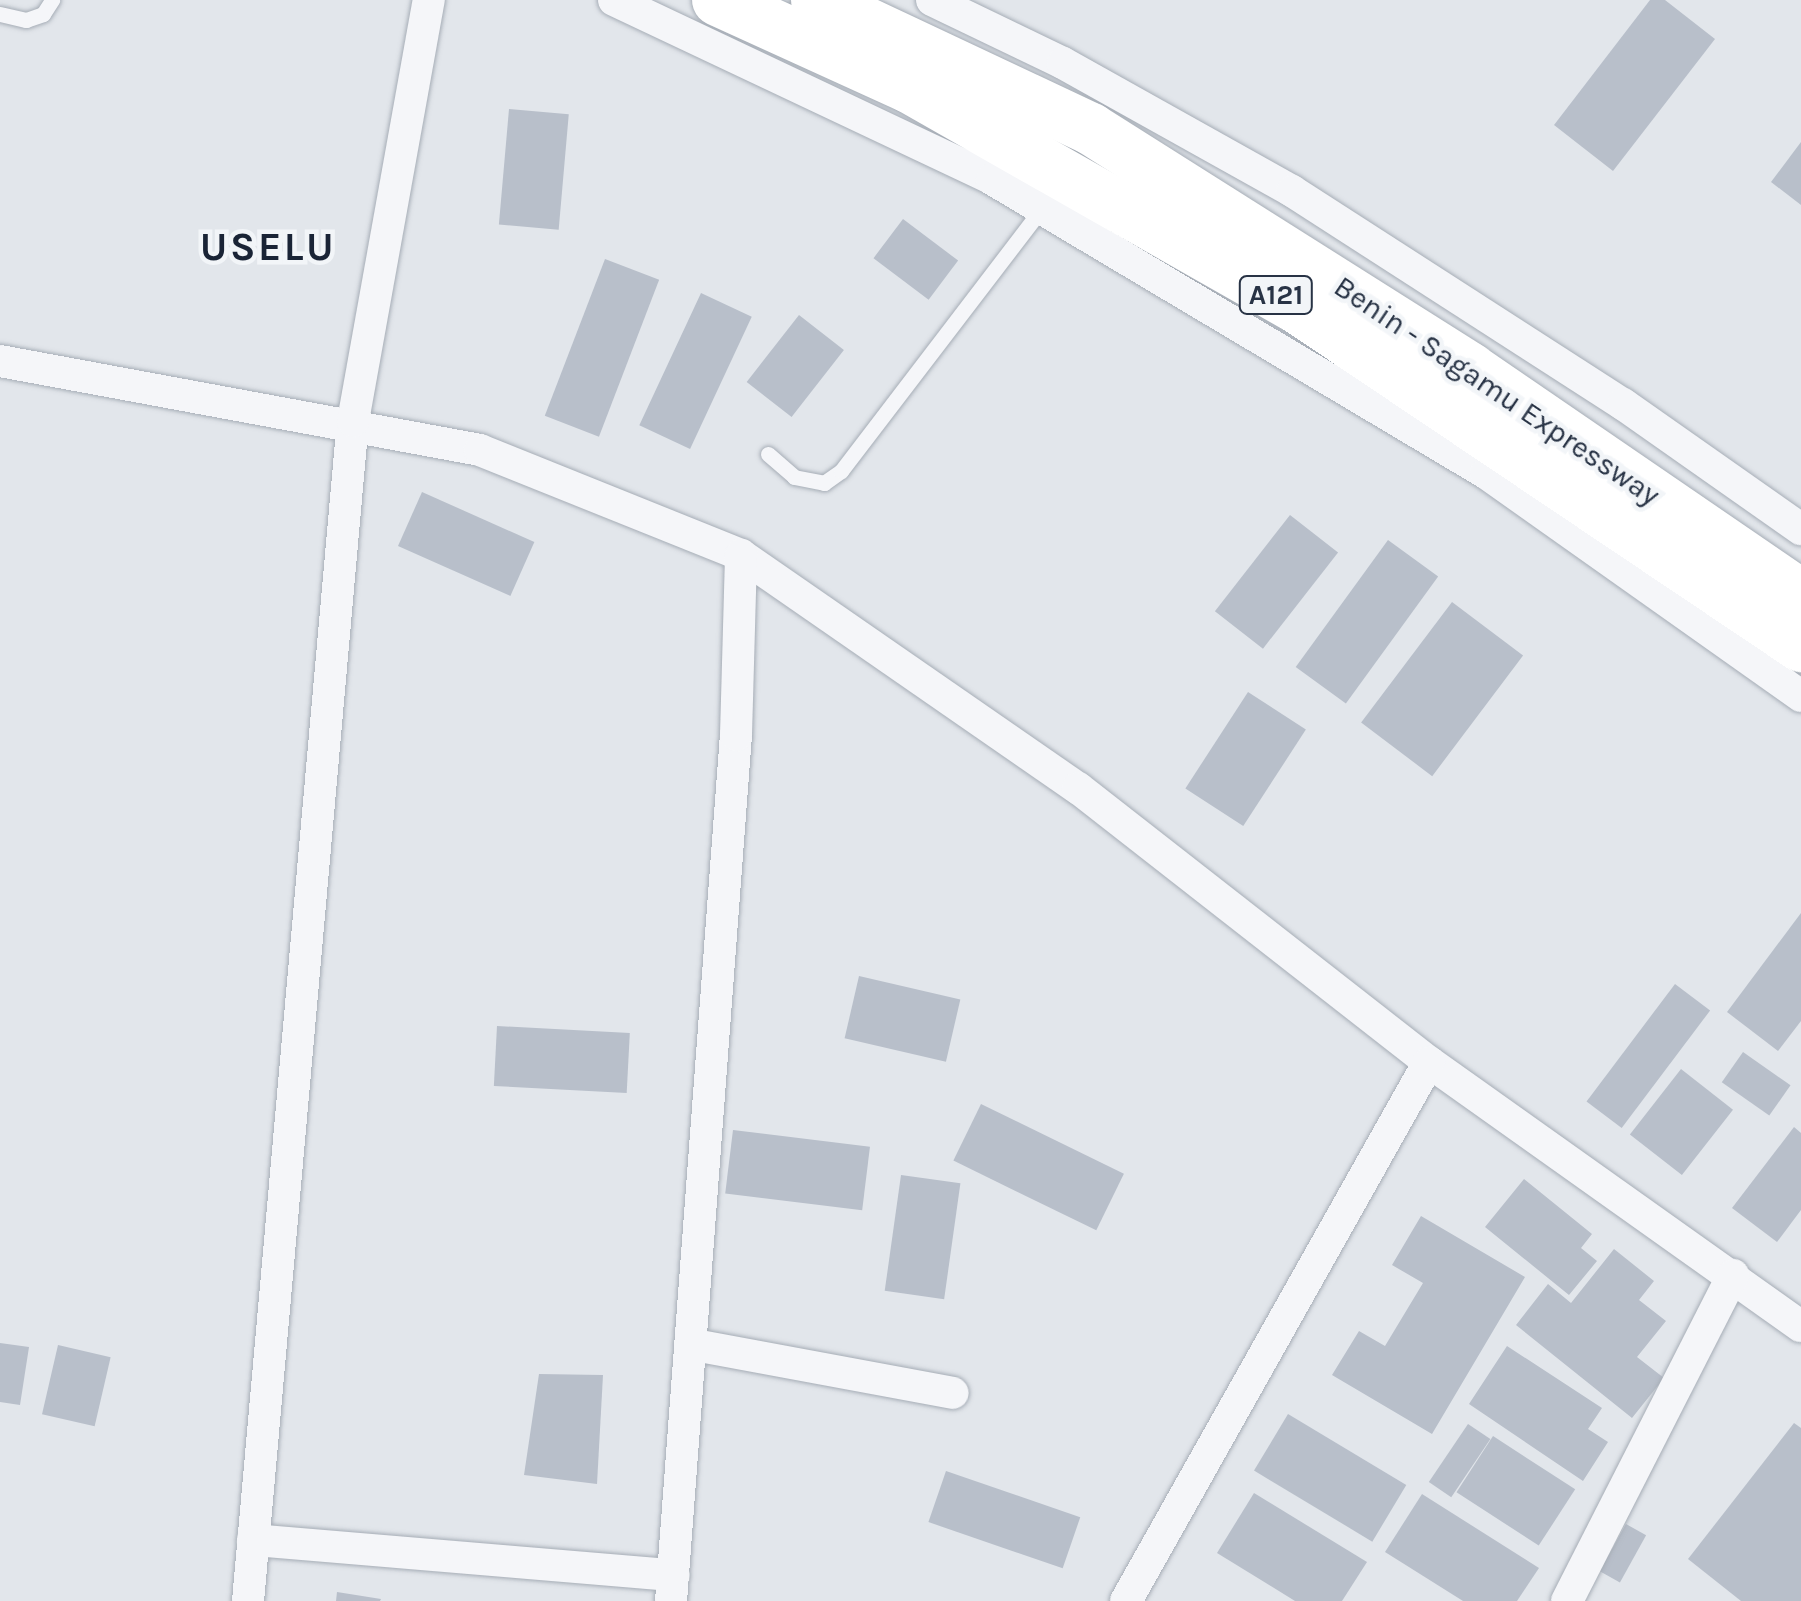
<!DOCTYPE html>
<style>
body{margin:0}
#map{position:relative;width:1801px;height:1601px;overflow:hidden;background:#e2e6eb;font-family:Karla,sans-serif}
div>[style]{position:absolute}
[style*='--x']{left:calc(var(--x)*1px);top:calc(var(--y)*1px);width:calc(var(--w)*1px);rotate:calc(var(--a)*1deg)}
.building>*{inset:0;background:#b8bfca;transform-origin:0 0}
.roads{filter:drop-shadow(0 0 2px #a6adb6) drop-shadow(0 0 2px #a6adb6)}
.service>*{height:15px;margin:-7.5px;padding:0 7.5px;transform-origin:7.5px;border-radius:7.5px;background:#f5f6f9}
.minor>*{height:32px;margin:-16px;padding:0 16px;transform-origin:16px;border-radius:16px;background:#f5f6f9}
.trunk>*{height:52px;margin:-26px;padding:0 26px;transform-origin:26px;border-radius:26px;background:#fff}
span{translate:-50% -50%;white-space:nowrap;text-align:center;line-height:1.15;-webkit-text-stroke:9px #f2f5f8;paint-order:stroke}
.shield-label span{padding:2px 8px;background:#f2f5f8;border:2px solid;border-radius:8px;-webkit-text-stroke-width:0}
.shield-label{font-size:28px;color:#283345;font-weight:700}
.street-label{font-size:30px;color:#283345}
.district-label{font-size:40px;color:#1a2436;font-weight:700;letter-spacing:2.5px}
</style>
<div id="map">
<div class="building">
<div style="clip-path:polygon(1650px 0,1665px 0,1715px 39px,1613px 171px,1554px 125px)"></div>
<div style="left:509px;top:109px;width:60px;height:116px;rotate:5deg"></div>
<div style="clip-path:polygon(1801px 142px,1801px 205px,1771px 182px)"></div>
<div style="left:903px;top:219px;width:69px;height:49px;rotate:37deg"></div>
<div style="left:605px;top:259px;width:58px;height:168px;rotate:21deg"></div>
<div style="left:701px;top:293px;width:56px;height:146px;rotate:25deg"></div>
<div style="left:799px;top:315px;width:57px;height:85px;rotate:38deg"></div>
<div style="left:422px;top:492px;width:123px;height:59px;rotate:24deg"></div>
<div style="left:1290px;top:515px;width:61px;height:122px;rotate:38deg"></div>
<div style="left:1388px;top:540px;width:62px;height:157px;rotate:36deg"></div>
<div style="left:1452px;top:602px;width:89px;height:151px;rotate:37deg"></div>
<div style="left:1248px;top:692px;width:69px;height:115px;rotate:33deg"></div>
<div style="clip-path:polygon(1801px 913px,1801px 1021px,1778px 1051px,1727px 1012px)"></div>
<div style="left:859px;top:976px;width:104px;height:64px;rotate:13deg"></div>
<div style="left:1675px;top:984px;width:44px;height:147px;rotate:37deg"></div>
<div style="left:497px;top:1026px;width:133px;height:60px;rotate:3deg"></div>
<div style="left:1743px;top:1052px;width:58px;height:37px;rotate:35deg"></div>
<div style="left:1681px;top:1069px;width:66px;height:83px;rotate:38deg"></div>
<div style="left:981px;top:1104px;width:159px;height:63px;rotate:26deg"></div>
<div style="clip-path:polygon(1794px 1127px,1801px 1133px,1801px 1210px,1777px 1242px,1732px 1208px)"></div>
<div style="left:733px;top:1130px;width:138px;height:64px;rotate:7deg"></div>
<div style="left:901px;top:1175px;width:60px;height:117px;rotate:8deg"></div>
<div style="clip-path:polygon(1524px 1179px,1592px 1234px,1581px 1248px,1597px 1261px,1569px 1295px,1485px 1227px)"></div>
<div style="clip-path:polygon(1421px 1216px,1525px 1277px,1432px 1434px,1332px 1375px,1359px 1331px,1385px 1346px,1423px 1283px,1392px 1265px)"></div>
<div style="clip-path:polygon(1614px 1249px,1654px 1281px,1639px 1300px,1666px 1321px,1637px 1357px,1664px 1378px,1632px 1418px,1516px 1325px,1548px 1284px,1571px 1303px)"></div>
<div style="clip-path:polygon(0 1343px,29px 1347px,20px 1405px,0 1402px)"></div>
<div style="left:58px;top:1345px;width:54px;height:71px;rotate:13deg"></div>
<div style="clip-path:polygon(1507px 1346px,1602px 1408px,1588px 1429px,1608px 1442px,1583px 1481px,1469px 1404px)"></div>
<div style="clip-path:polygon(539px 1374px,603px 1375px,597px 1484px,524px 1475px)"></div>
<div style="left:1288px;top:1414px;width:138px;height:66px;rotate:31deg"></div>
<div style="clip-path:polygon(1794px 1423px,1801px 1428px,1801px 1601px,1741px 1601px,1688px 1559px)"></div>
<div style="left:1468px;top:1424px;width:27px;height:70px;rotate:34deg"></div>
<div style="left:1493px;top:1436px;width:98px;height:67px;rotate:33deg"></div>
<div style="left:946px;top:1471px;width:142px;height:54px;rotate:19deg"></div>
<div style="clip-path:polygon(1254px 1493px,1367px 1562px,1342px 1601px,1295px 1601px,1217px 1553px)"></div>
<div style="clip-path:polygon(1422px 1494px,1539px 1568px,1517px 1601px,1463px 1601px,1385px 1552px)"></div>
<div style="left:1626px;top:1524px;width:23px;height:54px;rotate:29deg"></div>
<div style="clip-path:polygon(337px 1592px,381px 1599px,380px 1601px,336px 1601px)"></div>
</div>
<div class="roads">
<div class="service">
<div style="--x:0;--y:14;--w:27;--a:13"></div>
<div style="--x:26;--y:20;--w:18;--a:-19"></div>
<div style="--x:43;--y:14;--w:17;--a:-57"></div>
<div style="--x:768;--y:454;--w:35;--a:41"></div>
<div style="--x:794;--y:477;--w:31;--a:11"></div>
<div style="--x:824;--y:483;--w:21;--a:-35"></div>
<div style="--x:841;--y:471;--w:330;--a:-52.6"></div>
</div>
<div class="minor">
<div style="--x:614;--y:0;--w:418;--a:25.3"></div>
<div style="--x:992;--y:179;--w:575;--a:30.76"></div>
<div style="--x:1486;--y:473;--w:386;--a:35.3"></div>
<div style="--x:932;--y:0;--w:145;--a:25.7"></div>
<div style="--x:1063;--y:63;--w:262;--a:29.2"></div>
<div style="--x:1292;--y:191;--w:394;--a:32.8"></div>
<div style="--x:1623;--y:404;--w:218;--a:35.1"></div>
<div style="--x:0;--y:361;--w:488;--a:10.5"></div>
<div style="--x:480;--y:450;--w:281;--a:21.9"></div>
<div style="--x:741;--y:555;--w:410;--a:34.7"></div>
<div style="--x:1078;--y:788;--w:445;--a:38"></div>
<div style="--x:1429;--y:1062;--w:456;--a:35.4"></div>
<div style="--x:694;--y:1345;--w:263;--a:10.5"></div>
<div style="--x:253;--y:1540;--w:422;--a:4.8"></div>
<div style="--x:248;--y:1601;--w:1185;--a:-84.92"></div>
<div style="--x:353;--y:421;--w:428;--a:-79.8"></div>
<div style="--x:671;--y:1601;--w:868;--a:-85.71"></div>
<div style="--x:736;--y:735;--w:180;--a:-88.4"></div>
<div style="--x:1126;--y:1601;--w:618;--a:-60.66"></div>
<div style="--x:1567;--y:1601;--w:366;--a:-63"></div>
</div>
<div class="trunk">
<div style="--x:718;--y:0;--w:210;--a:24.5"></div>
<div style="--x:909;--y:87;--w:444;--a:29.6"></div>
<div style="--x:1295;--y:306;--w:610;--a:33.9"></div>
<div style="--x:817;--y:0;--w:303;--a:25.2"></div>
<div style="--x:1091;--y:129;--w:449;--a:32.3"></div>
<div style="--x:1470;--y:369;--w:401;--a:34.4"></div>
</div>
</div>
<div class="shield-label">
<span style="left:1276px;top:295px">A121</span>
</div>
<div class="street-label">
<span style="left:1497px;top:391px;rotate:34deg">Benin - Sagamu Expressway</span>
</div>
<div class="district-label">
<span style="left:268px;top:247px">USELU</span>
</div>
</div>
